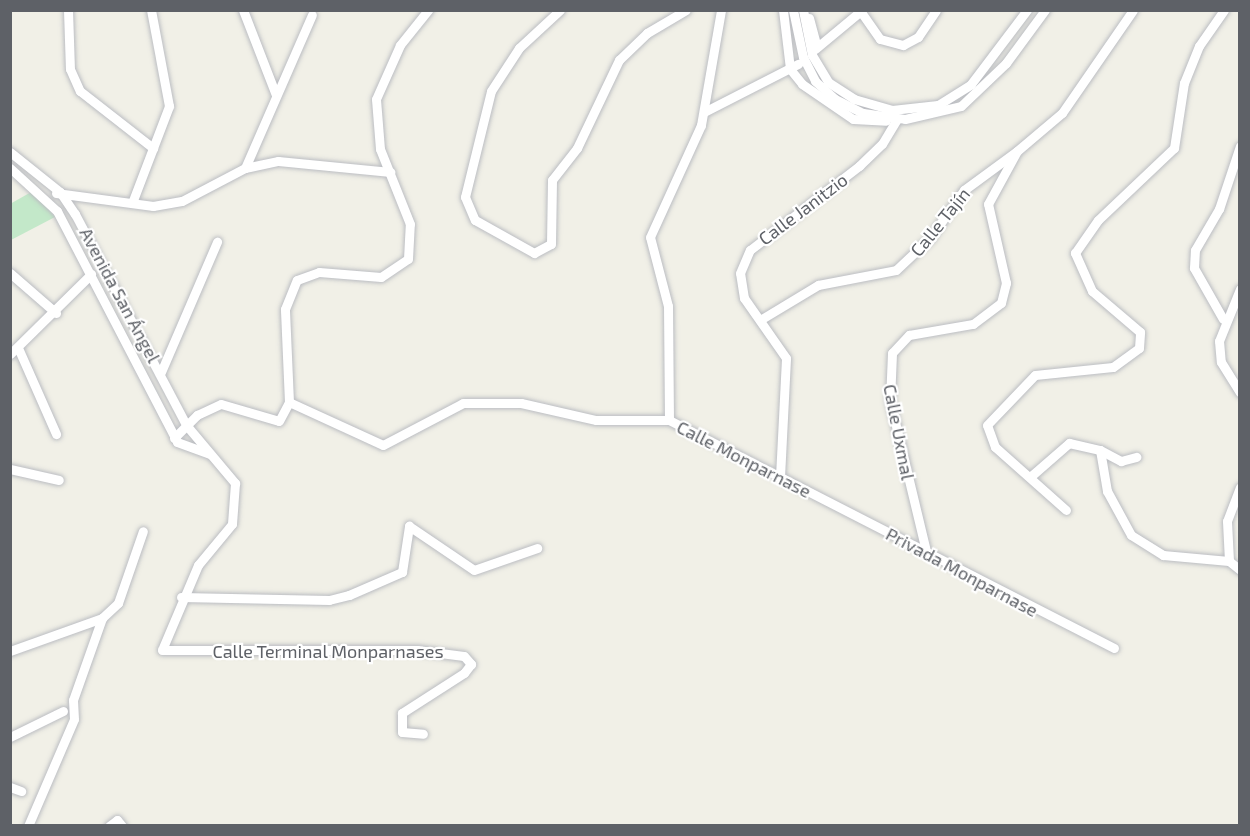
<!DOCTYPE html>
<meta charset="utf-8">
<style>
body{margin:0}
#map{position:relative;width:1250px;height:836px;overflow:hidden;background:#f1f0e7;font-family:"Exo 2",sans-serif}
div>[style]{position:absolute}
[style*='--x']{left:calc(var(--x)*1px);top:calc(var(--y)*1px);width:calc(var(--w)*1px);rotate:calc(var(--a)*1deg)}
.green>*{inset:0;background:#c3e8c9}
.roads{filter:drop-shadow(0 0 2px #bbbdc2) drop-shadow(0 0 2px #bbbdc2)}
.minor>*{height:9px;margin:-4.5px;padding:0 4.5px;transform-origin:4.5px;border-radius:4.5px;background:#fff}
span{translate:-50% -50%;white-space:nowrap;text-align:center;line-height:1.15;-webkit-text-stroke:4.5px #fff;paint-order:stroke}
.street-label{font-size:18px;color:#5e6167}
.frame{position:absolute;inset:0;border:12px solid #5e6167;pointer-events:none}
</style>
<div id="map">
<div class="green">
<div style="clip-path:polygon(33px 191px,55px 217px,11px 240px,10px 204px)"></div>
</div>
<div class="roads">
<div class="minor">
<div style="--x:68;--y:10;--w:59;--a:88.1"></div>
<div style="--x:70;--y:69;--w:24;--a:66"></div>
<div style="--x:80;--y:91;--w:93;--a:38"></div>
<div style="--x:243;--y:10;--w:91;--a:68.8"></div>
<div style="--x:560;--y:10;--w:56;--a:137.2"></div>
<div style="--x:519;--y:48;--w:51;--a:123.1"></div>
<div style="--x:491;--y:91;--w:109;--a:103.8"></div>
<div style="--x:465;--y:197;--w:25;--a:67"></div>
<div style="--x:475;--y:220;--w:68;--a:29.2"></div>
<div style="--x:534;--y:253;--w:19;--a:-28"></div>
<div style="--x:551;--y:244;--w:64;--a:-89.1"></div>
<div style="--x:552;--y:180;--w:41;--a:-52"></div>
<div style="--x:577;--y:148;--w:98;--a:-64.5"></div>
<div style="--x:619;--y:60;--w:39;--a:-44"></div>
<div style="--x:647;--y:33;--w:45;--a:-30.5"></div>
<div style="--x:783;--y:10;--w:59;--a:83.2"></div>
<div style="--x:790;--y:69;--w:19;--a:51"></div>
<div style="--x:802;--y:84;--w:62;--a:34.5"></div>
<div style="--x:853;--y:119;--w:33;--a:3"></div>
<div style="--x:793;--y:10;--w:48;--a:78"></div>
<div style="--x:803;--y:57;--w:27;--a:63"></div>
<div style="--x:815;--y:81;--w:27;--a:42"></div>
<div style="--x:835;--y:99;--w:31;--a:27"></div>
<div style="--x:863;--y:113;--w:42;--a:8.1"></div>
<div style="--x:905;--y:119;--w:57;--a:-13.1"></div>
<div style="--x:961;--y:106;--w:62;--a:-43.7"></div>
<div style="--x:1006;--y:63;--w:66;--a:-53.7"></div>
<div style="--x:803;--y:10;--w:46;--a:78.7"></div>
<div style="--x:812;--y:55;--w:31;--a:59"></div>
<div style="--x:828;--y:82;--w:31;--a:33"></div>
<div style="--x:854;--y:99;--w:40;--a:16"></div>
<div style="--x:892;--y:110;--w:46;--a:-6.2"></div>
<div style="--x:938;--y:105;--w:39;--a:-32"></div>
<div style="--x:971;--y:84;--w:93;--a:-52.9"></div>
<div style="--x:861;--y:12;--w:33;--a:55"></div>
<div style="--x:880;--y:39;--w:24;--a:15"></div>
<div style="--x:903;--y:45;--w:17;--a:-28"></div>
<div style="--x:918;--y:37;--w:32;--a:-56"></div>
<div style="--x:809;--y:18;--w:30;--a:75"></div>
<div style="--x:815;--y:49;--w:61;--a:-39.7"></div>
<div style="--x:704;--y:112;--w:106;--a:-27.1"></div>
<div style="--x:10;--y:152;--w:64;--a:38.7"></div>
<div style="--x:60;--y:192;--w:27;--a:56"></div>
<div style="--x:75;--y:214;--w:240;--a:62.2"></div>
<div style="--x:187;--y:426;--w:75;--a:49.9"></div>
<div style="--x:235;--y:483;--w:41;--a:94.2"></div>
<div style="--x:232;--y:524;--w:53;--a:129.7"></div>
<div style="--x:198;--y:565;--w:92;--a:113"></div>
<div style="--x:162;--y:650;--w:255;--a:0"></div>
<div style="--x:417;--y:650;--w:47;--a:7.3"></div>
<div style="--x:464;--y:656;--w:11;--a:49"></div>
<div style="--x:471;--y:664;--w:11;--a:128"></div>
<div style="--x:464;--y:673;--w:74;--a:147.2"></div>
<div style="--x:402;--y:713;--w:19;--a:90"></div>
<div style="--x:402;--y:732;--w:21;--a:5"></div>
<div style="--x:10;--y:168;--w:64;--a:42.5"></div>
<div style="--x:57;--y:211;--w:260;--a:62.5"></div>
<div style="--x:177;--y:442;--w:35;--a:20"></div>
<div style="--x:245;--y:168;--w:167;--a:-66.4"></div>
<div style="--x:56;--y:193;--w:98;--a:7.6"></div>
<div style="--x:153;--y:206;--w:29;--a:-10"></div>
<div style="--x:182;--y:201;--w:71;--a:-27.6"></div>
<div style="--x:245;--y:168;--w:34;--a:-12"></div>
<div style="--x:278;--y:161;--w:113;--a:5.6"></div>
<div style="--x:132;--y:203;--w:104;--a:-69.1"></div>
<div style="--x:169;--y:106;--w:98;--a:-100.6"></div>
<div style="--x:10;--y:273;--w:61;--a:41"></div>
<div style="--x:1240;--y:289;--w:56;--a:112"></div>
<div style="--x:1219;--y:341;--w:21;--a:85"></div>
<div style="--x:1221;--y:362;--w:36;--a:58"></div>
<div style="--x:1223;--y:319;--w:59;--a:-119.6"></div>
<div style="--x:1194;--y:268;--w:18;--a:-87"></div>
<div style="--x:1195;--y:250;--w:48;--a:-59.7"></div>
<div style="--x:1219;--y:209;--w:66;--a:-71.6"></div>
<div style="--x:760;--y:320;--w:68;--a:-31.1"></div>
<div style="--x:818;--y:285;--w:79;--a:-10.9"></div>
<div style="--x:896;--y:270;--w:47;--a:-43.3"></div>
<div style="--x:930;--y:238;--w:59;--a:-54.7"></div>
<div style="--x:964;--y:190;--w:66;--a:-36.3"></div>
<div style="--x:19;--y:350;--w:92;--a:66.2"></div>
<div style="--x:10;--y:354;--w:114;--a:-44.6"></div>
<div style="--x:161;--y:372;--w:142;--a:-66.7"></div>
<div style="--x:289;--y:402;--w:103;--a:24.6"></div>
<div style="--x:383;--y:445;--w:90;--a:-27.7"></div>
<div style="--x:463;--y:403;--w:58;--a:0"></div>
<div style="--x:521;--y:403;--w:77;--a:12.8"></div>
<div style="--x:596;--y:420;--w:73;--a:0"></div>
<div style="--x:669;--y:420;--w:500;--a:27.13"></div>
<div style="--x:669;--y:420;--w:114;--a:-90.5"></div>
<div style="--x:668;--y:306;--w:71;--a:-104.6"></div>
<div style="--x:650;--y:237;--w:123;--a:-65.5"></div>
<div style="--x:701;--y:125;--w:117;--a:-80.1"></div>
<div style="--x:174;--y:438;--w:33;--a:-45"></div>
<div style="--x:197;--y:415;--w:26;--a:-25"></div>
<div style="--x:221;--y:404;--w:60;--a:16.3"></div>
<div style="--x:279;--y:421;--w:21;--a:-62"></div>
<div style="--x:289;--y:402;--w:93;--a:-92.5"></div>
<div style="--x:285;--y:309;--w:31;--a:-68"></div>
<div style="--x:297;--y:280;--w:23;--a:-20"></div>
<div style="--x:319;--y:272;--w:62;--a:4.6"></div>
<div style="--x:381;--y:277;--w:32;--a:-34"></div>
<div style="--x:408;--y:259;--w:35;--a:-87"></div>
<div style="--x:410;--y:224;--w:81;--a:-111.8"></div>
<div style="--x:380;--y:149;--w:50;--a:-94.6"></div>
<div style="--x:376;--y:99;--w:59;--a:-66"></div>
<div style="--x:400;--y:45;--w:45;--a:-51.3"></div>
<div style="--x:1100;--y:450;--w:24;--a:28"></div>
<div style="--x:1121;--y:461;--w:16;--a:-15"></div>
<div style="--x:10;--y:469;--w:50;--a:12.7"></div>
<div style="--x:780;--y:477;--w:119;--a:-87.1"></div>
<div style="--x:786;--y:358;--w:73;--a:-125"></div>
<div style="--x:744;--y:298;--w:25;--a:-99"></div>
<div style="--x:740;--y:273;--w:25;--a:-67"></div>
<div style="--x:750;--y:250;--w:138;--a:-37.6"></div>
<div style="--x:859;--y:166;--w:32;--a:-44"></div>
<div style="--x:882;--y:144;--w:29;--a:-59"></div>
<div style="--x:1030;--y:477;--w:52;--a:-41.1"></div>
<div style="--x:1069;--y:443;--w:32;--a:13"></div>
<div style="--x:1100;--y:450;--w:42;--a:80.3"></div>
<div style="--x:1107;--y:491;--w:50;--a:61.4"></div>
<div style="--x:1131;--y:535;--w:38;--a:32"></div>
<div style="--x:1163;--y:555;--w:66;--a:5.2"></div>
<div style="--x:1229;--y:561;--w:14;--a:39"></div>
<div style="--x:1066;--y:510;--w:95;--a:-138.4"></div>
<div style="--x:995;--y:447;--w:23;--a:-110"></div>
<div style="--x:987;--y:425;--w:69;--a:-46.2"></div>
<div style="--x:1035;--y:375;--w:78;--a:-5.9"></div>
<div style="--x:1113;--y:367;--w:32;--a:-36"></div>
<div style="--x:1139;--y:348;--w:16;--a:-86"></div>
<div style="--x:1140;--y:332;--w:63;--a:-139.5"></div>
<div style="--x:1092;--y:291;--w:42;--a:-114.1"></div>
<div style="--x:1075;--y:253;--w:40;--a:-55.1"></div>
<div style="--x:1098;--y:220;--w:105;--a:-43.5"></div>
<div style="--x:1174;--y:148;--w:66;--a:-81.3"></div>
<div style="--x:1184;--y:83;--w:40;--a:-68"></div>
<div style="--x:1199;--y:46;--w:44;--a:-55.2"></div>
<div style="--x:926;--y:551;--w:154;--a:-103.5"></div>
<div style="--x:890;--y:401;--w:48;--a:-87.6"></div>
<div style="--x:892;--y:353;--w:25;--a:-47"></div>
<div style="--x:909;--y:335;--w:65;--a:-9.8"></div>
<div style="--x:973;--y:324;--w:35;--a:-37"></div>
<div style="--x:1001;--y:303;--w:21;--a:-76"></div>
<div style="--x:1006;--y:283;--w:81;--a:-102.8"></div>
<div style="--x:988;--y:204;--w:60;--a:-61.3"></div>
<div style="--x:1017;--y:151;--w:59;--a:-40.2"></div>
<div style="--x:1062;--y:113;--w:125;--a:-55.4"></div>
<div style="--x:1229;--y:561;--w:40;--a:-92.9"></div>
<div style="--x:1227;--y:521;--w:36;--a:-69"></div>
<div style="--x:181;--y:597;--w:148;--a:1.2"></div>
<div style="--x:329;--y:600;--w:21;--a:-14"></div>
<div style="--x:349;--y:595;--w:58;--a:-23.5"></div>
<div style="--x:402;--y:572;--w:47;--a:-81.3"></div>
<div style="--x:409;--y:526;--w:78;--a:34.1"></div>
<div style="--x:474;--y:570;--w:67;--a:-19.2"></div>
<div style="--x:10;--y:651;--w:98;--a:-19.7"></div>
<div style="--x:10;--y:737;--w:59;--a:-26.1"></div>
<div style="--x:10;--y:787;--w:12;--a:20"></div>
<div style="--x:28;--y:826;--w:116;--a:-66.7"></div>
<div style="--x:74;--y:719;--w:19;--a:-93"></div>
<div style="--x:73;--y:700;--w:87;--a:-70.5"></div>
<div style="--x:102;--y:618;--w:22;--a:-43"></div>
<div style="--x:118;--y:603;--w:76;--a:-70.9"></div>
<div style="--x:109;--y:826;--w:10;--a:-37"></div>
<div style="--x:117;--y:820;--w:8;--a:50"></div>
</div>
</div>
<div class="street-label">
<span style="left:803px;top:209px;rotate:-37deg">Calle Janitzio</span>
<span style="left:940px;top:222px;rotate:-51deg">Calle Tajín</span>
<span style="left:120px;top:295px;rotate:62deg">Avenida San Ángel</span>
<span style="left:899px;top:432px;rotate:79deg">Calle Uxmal</span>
<span style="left:744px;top:459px;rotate:27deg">Calle Monparnase</span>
<span style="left:962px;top:572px;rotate:28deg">Privada Monparnase</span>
<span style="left:328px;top:651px">Calle Terminal Monparnases</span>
</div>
<div class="frame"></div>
</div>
